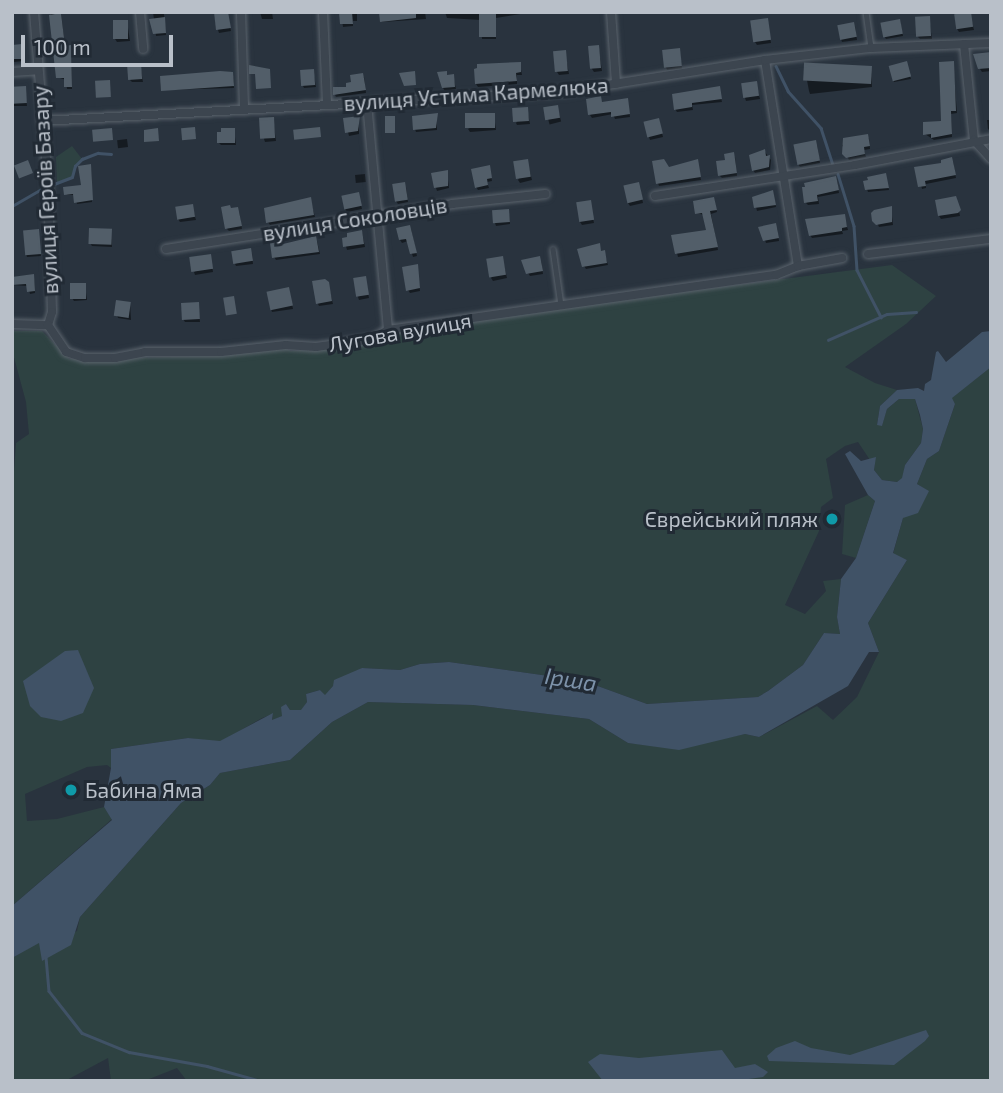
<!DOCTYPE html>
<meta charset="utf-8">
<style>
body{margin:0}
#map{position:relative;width:1003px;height:1093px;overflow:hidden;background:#29333e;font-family:"Exo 2",sans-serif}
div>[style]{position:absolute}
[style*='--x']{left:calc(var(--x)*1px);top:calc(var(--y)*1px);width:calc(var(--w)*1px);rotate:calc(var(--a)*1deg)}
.green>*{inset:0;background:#2e4242}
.water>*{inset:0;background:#405266}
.shadow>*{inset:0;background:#0007;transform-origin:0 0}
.stream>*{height:2.5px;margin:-1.25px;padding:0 1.25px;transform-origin:1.25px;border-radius:1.25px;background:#405266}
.building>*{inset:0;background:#525e69;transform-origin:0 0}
.roads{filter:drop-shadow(0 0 2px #5a636c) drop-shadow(0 0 2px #5a636c)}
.service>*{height:4.5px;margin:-2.25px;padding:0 2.25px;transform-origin:2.25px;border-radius:2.25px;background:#3c454f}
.minor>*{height:8px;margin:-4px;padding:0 4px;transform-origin:4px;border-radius:4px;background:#3c454f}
.dots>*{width:19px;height:19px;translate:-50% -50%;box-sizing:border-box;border:4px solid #212a34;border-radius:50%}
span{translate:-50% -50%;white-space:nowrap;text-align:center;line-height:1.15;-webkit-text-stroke:6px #212a34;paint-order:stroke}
.street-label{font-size:21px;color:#b9c0c9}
.poi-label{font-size:21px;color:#b9c0c9}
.right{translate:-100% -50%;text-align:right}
.left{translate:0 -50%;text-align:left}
.water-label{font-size:23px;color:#7d92a9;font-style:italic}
.frame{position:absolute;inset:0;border:14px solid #b9c0c9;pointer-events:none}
.scale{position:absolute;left:21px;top:35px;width:152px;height:32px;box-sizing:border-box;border:4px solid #b9c0c9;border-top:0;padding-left:9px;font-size:21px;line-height:24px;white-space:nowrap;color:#b9c0c9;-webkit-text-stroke:5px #212a34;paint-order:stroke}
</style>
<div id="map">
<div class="green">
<div style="clip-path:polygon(72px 146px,82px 159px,75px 166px,72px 177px,57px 183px,56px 157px)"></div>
<div style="clip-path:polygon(892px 265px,936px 296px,906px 324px,845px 367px,875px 383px,897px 390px,880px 406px,877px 425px,882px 425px,887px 409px,899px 399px,915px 399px,923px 429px,921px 443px,905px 465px,903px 478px,897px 482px,882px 480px,874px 470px,875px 458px,870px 460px,858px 442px,845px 446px,826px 459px,833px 498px,821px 507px,819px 531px,785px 605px,805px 614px,826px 591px,823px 581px,841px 579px,837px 617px,840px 634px,824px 633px,803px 665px,768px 691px,758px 697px,647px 704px,584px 681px,449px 662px,420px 664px,400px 670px,362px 668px,333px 686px,325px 696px,320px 690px,306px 694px,307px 702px,301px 711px,290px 710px,286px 704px,282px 716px,272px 721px,273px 714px,262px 718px,220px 742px,188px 738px,111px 749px,111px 768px,107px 765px,87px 767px,25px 794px,27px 821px,57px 819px,104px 807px,112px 819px,12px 906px,12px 499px,16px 443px,29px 434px,26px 402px,12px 350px,12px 331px,42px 331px,69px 359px,225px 356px,251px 349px,282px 347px,291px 351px,366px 345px,384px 341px,398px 329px)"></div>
<div style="clip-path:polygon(991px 367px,991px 1081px,187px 1081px,177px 1068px,144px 1081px,111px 1081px,108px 1058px,65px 1081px,12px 1081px,12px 958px,39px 942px,41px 949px,77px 931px,80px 917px,181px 803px,210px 785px,220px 773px,290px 760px,332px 722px,368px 702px,473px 705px,589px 719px,628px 743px,647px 745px,710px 741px,745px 734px,759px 737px,817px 706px,833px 720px,857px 697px,879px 652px,868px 623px,907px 560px,893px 554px,903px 518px,928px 491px,917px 484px,927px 459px,939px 451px,955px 404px,951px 398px)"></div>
<div style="clip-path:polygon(868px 495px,875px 501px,856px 558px,842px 554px,845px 505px)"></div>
</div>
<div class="water">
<div style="clip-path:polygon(991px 331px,991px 367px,952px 398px,955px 404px,939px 451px,927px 459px,917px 484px,929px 491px,918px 513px,903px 518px,893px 553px,907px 560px,868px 623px,879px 652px,869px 652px,848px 686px,759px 737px,745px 734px,679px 750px,628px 743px,589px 719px,473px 705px,368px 702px,332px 722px,290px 760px,220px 773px,210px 785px,181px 803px,80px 917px,71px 945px,42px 961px,39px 943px,12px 958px,12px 906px,112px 820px,104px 807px,111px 768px,111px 749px,188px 738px,220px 741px,273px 713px,272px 720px,282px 716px,281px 707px,286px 704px,290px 710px,301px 710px,307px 702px,306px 694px,320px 690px,325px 695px,333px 686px,334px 680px,362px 668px,400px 670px,420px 664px,449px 662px,584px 681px,647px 704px,758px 697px,768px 691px,803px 665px,824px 633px,840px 634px,837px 617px,841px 579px,856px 558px,875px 501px,868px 495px,845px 454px,850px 451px,861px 461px,876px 457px,874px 470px,882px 480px,897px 482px,902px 478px,905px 465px,921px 443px,923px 429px,920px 415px,915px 399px,899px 399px,887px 409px,882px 426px,877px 425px,880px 406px,897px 390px,918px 388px,924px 391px,925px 384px,931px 380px,936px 352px,938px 351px,946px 362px,982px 332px)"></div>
<div style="clip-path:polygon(78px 650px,94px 688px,83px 713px,61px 721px,41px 717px,30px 706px,23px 681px,65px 651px)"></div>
<div style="clip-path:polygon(926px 1030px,929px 1036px,925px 1041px,894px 1065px,769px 1061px,767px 1056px,776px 1048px,795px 1041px,811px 1048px,850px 1055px)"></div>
<div style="clip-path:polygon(722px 1050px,735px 1068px,755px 1064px,768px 1072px,763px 1077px,735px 1081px,603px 1081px,588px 1062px,600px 1054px,639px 1058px)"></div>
</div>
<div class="shadow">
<div style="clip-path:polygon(51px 12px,61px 12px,65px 48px,71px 50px,72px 89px,67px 89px,66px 80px,57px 77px)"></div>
<div style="clip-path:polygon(153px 12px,171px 12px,164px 14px,166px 35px,156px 36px)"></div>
<div style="clip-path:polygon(260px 12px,272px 12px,273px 19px,262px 19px)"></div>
<div style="clip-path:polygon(341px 12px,357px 12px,357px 21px,353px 21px,353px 26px,343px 27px)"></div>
<div style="clip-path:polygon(380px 12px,425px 12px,426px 19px,382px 22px)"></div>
<div style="clip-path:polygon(445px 12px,533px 12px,496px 18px,496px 39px,482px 39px,481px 20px,447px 18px)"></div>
<div style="clip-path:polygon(970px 14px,974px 30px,959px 32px,957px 29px)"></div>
<div style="clip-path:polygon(228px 16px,231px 31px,219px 33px,218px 30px)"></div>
<div style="clip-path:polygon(929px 18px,932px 39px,920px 39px,918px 37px)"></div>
<div style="clip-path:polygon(127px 21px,130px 41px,117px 42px,115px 39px)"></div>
<div style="clip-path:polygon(900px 21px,903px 36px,886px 39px,884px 36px)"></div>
<div style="clip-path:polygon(768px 23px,771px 43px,757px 45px,755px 42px)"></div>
<div style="clip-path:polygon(855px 26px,857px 40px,842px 42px,841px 39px)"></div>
<div style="clip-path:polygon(12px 46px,21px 46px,24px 61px,14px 62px)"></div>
<div style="clip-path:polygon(599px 50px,602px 71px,594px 72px,592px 69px)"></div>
<div style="clip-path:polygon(565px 52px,569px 74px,559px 75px,557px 72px)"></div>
<div style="clip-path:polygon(680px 53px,682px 69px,667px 70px,666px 67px)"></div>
<div style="clip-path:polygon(991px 55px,991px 71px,982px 72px,980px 69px)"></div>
<div style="clip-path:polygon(953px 62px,957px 113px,951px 114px,952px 137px,934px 140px,925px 134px,942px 122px)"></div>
<div style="clip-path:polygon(520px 64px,522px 75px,517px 75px,517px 84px,478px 87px,476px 84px)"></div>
<div style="clip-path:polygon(140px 65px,143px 82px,132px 82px,130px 80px)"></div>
<div style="clip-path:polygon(907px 66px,911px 79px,894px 82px,893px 79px)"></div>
<div style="clip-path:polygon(871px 67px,872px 87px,810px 94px,809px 91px,806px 75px)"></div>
<div style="clip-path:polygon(313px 71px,316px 87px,304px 88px,303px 86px)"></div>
<div style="clip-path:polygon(233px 76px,234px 88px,163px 90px)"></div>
<div style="clip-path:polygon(453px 76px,456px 89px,445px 91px,443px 88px)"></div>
<div style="clip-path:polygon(364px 77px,366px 93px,336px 97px,335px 95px)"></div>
<div style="clip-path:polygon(756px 83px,760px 99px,746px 101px,745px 98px)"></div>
<div style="clip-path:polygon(25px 88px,27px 106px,12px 106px,12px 89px)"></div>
<div style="clip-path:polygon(719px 88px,722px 102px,692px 105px,693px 110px,677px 112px,675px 109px)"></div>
<div style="clip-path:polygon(602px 103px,628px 103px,630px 117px,615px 119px,613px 114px,592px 118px,590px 115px)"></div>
<div style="left:557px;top:106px;width:16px;height:12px;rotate:75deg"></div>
<div style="clip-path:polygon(527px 109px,530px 124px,517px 125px,516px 123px)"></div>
<div style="clip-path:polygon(437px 115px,437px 130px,416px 132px,415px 129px)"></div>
<div style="clip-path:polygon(494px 115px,496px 130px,470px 132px,468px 129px)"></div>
<div style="clip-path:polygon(359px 118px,359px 134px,349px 136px,345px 120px)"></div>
<div style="clip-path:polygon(273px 119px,276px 141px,265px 142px,264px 139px)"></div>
<div style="clip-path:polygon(659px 120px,663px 137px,650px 140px,649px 137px)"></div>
<div style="clip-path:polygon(987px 120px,991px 120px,991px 132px,988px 129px)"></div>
<div style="clip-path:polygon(234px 129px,236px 145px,221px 145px,219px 143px)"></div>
<div style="clip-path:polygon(869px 138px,870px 149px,864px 150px,866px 157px,849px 160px,842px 145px)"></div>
<div style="left:127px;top:139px;width:8px;height:10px;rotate:83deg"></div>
<div style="clip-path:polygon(817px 145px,820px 163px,800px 167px,798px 164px)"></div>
<div style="clip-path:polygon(765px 152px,771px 160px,770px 170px,755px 173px,753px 170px)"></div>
<div style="clip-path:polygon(735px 157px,737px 176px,722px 178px,720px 176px)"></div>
<div style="clip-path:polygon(697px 161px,701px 180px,659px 186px,658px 183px,668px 169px)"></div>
<div style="clip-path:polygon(953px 162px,956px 178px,926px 184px,926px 188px,922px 189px,917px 168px)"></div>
<div style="clip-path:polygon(528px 164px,532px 180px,520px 183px,518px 180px)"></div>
<div style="clip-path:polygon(91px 168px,92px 202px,77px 204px,75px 195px,66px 195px,83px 186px)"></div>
<div style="clip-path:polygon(490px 170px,492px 181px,487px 182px,489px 188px,478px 190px,476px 187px)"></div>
<div style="clip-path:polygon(447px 172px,449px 188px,437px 191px,436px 188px)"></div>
<div style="left:355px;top:175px;width:10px;height:8px;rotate:-6deg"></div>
<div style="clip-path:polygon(886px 178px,889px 190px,868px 192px,867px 189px)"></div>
<div style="clip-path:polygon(837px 181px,839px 193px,818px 197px,819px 204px,808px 205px,806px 203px)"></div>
<div style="clip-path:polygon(406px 187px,408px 202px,398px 204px,396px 201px)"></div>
<div style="clip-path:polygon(640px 187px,643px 203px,630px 206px,628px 203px)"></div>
<div style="clip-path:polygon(773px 192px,776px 207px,757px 211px,754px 198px)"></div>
<div style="clip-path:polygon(358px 194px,362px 209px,347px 212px,345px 209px)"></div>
<div style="clip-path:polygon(310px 199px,315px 217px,270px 225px,268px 222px)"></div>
<div style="clip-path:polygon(714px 199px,717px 212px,711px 214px,718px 250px,678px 257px,673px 237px,708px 232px,704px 215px,697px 213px)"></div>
<div style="clip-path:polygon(957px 201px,960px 216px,941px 219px,939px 216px)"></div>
<div style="clip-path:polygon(590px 202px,594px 223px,582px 225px,580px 222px)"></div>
<div style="clip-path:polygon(192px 206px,196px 220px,180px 222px,178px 219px)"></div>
<div style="clip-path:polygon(891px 208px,893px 225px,879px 227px,873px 213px)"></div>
<div style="clip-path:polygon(239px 212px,242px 229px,229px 231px,227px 229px)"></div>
<div style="clip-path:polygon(509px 214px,510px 224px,496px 226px,495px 223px)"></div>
<div style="clip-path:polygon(844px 216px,848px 230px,842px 231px,843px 234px,812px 238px,810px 235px)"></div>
<div style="clip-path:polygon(777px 228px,779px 241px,766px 243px,765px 240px)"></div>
<div style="clip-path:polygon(411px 229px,417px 256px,413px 257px,408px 241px,402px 243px,400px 240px)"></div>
<div style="clip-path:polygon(111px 230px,112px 247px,92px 246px,90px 243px)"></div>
<div style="clip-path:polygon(38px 231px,41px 256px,27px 257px,26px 254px)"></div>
<div style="clip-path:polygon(362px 232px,365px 247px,347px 250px,344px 239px)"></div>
<div style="clip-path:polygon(317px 241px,320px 254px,276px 260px,274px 257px,280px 246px)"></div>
<div style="clip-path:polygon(604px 252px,608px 265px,586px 269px,584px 266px)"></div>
<div style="clip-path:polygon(252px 253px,253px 264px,236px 266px,235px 264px)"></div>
<div style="clip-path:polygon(211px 259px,213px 272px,195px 275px,194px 272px)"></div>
<div style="clip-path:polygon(503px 261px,507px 278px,493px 281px,491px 278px)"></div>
<div style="clip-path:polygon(541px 261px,543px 274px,530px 276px,528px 273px)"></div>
<div style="clip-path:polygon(417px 266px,420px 291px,410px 293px,408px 290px)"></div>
<div style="clip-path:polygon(34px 279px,35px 293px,30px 294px,28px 286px,12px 285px)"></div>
<div style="clip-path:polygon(366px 281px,369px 298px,359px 300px,358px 297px)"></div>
<div style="clip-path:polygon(328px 283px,333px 304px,319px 306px,318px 304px)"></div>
<div style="clip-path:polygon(85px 285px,87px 300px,74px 301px,72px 298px)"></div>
<div style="clip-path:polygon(289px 289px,293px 309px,272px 312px,271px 309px)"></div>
<div style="clip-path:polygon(130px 303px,131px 320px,118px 318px,117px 315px)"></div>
<div style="clip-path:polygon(198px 304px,200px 322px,185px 322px,183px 319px)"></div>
</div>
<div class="stream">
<div style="--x:776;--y:66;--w:28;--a:64"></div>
<div style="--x:788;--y:91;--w:50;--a:48.3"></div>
<div style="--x:821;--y:128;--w:39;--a:72"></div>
<div style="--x:838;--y:174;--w:54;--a:72.9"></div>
<div style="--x:854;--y:226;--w:44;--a:86.1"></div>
<div style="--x:857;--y:270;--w:53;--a:62.9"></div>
<div style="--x:54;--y:184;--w:19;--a:-21"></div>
<div style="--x:72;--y:177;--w:11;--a:-75"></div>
<div style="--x:75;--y:166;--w:10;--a:-45"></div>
<div style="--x:82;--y:159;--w:17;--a:-21"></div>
<div style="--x:98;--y:153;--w:13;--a:4"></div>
<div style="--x:12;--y:206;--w:34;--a:-30"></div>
<div style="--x:828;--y:340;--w:64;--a:-23.8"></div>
<div style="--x:887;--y:314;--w:29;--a:-4"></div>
<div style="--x:46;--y:957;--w:34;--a:85"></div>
<div style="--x:49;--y:991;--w:53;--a:51.8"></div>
<div style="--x:82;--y:1033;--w:51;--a:22"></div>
<div style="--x:129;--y:1052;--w:79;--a:10.2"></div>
<div style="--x:207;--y:1066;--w:56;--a:15.5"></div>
</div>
<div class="building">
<div style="clip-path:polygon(214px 12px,228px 12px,231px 28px,216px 30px)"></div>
<div style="clip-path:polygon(339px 12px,352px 12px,353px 24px,340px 24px)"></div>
<div style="clip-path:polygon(379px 12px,416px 12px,416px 18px,380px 22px)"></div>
<div style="left:479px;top:12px;width:17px;height:25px"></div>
<div style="left:971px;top:12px;width:15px;height:17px;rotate:82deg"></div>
<div style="clip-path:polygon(61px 13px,65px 46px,71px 45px,72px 87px,64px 87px,64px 78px,56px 78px,49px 15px)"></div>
<div style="left:930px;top:16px;width:20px;height:15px;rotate:87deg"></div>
<div style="clip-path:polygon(165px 17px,166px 33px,153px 34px,149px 19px)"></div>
<div style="left:768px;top:18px;width:22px;height:18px;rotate:82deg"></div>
<div style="left:900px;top:19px;width:15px;height:20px;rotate:79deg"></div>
<div style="left:113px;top:20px;width:15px;height:19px"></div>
<div style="left:854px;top:22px;width:15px;height:17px;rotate:79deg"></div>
<div style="clip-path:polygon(22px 44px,23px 59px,12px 59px,12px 45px)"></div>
<div style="left:599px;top:45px;width:23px;height:11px;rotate:85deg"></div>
<div style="left:680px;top:48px;width:18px;height:18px;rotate:84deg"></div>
<div style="left:566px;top:50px;width:21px;height:13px;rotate:85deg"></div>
<div style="clip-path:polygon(991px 52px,991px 68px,978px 69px,973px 54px)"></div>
<div style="left:907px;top:61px;width:16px;height:19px;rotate:75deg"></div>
<div style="clip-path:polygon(954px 61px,956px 111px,951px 111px,952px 134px,931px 138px,931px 134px,923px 135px,923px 122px,941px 121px,939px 62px)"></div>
<div style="clip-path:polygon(521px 62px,521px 72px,516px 73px,517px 81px,475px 84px,474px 69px,477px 68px,477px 64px)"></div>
<div style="left:141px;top:63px;width:16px;height:14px;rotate:86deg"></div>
<div style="clip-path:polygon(249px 65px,270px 69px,271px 88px,256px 89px,255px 74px,249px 74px)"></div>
<div style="left:872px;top:66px;width:18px;height:68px;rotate:93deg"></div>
<div style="left:314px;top:69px;width:16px;height:14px;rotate:86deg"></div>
<div style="clip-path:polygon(220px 71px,233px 72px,234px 86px,161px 91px,160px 76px)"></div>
<div style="clip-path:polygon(415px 71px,416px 85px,404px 86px,399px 73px)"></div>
<div style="clip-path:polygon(447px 71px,447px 75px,454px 74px,455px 87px,442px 88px,437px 72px)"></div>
<div style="clip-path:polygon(363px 73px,366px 90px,333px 95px,333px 87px,346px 87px,346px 83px,351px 82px,350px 75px)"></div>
<div style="left:110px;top:80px;width:17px;height:15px;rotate:87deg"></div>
<div style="left:757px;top:81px;width:15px;height:16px;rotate:82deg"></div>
<div style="left:26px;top:86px;width:17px;height:14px;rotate:87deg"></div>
<div style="clip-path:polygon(720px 86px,722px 99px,692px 103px,692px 107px,674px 110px,672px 94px)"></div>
<div style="clip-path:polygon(601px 96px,602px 102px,628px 98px,630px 114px,611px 117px,611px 112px,588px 115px,586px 99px)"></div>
<div style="left:558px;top:105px;width:13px;height:15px;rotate:81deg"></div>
<div style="left:528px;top:107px;width:14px;height:16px;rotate:86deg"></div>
<div style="clip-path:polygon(438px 113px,436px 128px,413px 130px,412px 116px)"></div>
<div style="left:495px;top:113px;width:15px;height:30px;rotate:90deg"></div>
<div style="clip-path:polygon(360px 116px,358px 131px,345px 133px,343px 118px)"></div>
<div style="left:385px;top:116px;width:10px;height:17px"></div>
<div style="left:274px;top:117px;width:21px;height:15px;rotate:87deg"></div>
<div style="left:659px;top:118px;width:16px;height:16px;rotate:76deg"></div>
<div style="left:195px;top:127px;width:12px;height:14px;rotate:85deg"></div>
<div style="left:320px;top:127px;width:10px;height:27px;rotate:84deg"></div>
<div style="left:112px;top:128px;width:12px;height:20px;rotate:85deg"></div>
<div style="clip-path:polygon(158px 128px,159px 141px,144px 142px,144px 130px)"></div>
<div style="clip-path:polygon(221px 128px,235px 128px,235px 143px,217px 143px,217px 132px,221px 132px)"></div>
<div style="clip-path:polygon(868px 134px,870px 146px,864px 147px,865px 154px,846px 158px,842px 154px,843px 138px)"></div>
<div style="left:816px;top:140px;width:21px;height:23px;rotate:79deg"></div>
<div style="clip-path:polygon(765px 149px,766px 156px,770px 155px,769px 167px,752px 171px,749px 155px)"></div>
<div style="clip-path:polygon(734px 152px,737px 173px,718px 176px,716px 161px,725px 160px,724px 154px)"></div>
<div style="clip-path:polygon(952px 157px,956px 175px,925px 181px,926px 186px,918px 187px,914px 167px,941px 163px,941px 160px)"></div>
<div style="left:528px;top:159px;width:18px;height:15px;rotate:81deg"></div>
<div style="clip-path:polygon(664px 159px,669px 167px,698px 159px,701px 177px,656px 184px,652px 161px)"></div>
<div style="left:28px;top:160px;width:14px;height:15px;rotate:69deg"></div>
<div style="clip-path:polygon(91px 164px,93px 200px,74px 203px,73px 194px,64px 195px,63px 187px,81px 185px,78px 166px)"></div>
<div style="clip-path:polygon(490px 165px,492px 178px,487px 179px,488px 185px,475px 188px,471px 169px)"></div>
<div style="clip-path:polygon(448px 170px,448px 186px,434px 188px,431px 173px)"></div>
<div style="clip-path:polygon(886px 173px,889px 188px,865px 190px,863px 181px,868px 180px,867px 177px)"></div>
<div style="clip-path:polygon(836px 176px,839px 190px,817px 195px,818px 201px,804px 203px,802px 187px,805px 187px,804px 183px)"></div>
<div style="left:405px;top:182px;width:18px;height:13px;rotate:81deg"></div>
<div style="left:639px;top:182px;width:18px;height:16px;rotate:77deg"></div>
<div style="clip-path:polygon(773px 190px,776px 205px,754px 208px,752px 197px)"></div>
<div style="left:359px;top:192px;width:14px;height:18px;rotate:78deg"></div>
<div style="clip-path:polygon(956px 196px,961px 210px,958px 213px,938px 216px,935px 200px)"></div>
<div style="clip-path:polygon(311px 197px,314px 215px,266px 223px,264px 208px)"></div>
<div style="clip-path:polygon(714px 197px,717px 210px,710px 211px,718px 247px,675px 254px,671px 235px,706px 230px,702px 213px,695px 214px,693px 201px)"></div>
<div style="left:591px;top:200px;width:20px;height:15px;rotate:81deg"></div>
<div style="left:193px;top:204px;width:13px;height:18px;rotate:81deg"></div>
<div style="clip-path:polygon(230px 205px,231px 208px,238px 207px,242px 226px,225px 229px,221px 207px)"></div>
<div style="clip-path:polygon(892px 206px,892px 222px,876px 225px,872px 221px,871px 213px,874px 210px)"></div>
<div style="left:509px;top:209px;width:13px;height:17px;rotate:86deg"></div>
<div style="clip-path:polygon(845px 214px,847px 227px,842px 228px,842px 231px,809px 236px,805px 219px)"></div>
<div style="clip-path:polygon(776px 223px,779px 238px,763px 241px,758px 227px)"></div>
<div style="clip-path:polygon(410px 225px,417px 253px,410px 254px,406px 239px,399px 240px,396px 228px)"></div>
<div style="left:89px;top:228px;width:23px;height:16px;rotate:2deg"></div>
<div style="left:39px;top:229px;width:25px;height:16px;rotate:85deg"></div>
<div style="clip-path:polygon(362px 230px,364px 244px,343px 247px,342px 238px,347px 237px,347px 233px)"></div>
<div style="clip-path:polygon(316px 236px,319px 252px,272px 258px,270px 243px,279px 241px,279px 245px)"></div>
<div style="clip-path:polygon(600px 243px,601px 251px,605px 250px,607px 263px,582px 267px,577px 249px)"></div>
<div style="left:251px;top:248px;width:13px;height:20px;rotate:81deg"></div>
<div style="left:211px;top:254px;width:15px;height:22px;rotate:82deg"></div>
<div style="left:503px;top:256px;width:19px;height:17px;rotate:81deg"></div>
<div style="clip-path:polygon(540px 256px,543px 271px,526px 274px,521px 260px)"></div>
<div style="clip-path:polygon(418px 264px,420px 288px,406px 291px,402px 267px)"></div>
<div style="clip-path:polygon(34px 274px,35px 291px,27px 292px,26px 284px,12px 285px,12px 277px)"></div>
<div style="left:366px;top:276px;width:19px;height:13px;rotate:81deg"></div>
<div style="clip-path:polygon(325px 279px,329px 282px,332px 301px,316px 304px,312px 281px)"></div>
<div style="left:70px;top:283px;width:16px;height:16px"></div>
<div style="left:289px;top:287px;width:19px;height:23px;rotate:78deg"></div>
<div style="left:234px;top:296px;width:18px;height:11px;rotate:81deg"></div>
<div style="left:116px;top:300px;width:15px;height:16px;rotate:8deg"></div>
<div style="left:199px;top:302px;width:17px;height:18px;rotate:87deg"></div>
</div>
<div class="roads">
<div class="service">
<div style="--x:866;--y:12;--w:36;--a:82"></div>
<div style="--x:553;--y:249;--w:57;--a:81.9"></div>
</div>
<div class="minor">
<div style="--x:34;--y:12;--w:173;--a:85.3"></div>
<div style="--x:48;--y:184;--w:128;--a:88.2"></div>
<div style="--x:52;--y:312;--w:14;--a:107"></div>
<div style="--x:140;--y:12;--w:37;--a:85"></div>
<div style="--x:241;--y:12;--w:98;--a:88.2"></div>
<div style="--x:323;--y:12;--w:92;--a:87.5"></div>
<div style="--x:611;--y:12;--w:72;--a:86"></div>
<div style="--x:964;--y:44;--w:97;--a:84.1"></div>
<div style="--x:974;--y:140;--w:25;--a:48"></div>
<div style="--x:765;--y:60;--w:209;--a:80.9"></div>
<div style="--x:12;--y:72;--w:26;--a:-4"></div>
<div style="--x:367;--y:103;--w:228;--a:84.7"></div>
<div style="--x:42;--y:121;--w:522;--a:-3.19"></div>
<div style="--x:563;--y:92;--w:205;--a:-9"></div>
<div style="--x:765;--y:60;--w:107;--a:-6.5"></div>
<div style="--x:871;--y:48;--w:120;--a:-2.4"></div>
<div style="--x:655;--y:196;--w:202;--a:-8.8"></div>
<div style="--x:855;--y:165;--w:138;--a:-10.8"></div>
<div style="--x:166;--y:249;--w:290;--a:-8.9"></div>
<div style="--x:452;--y:204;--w:94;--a:-6.1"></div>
<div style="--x:868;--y:254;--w:124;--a:-7"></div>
<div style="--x:12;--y:324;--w:36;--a:2"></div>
<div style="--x:48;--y:325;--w:32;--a:56"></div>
<div style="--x:66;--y:352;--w:20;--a:18"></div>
<div style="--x:85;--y:358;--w:30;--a:0"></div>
<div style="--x:115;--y:358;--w:31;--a:-11"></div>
<div style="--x:145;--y:352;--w:76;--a:0"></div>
<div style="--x:221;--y:352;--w:65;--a:-6.1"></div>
<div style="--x:286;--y:345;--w:30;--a:4"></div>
<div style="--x:316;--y:347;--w:58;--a:-8"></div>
<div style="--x:373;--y:339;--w:17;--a:-31"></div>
<div style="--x:388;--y:330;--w:392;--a:-8.1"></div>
<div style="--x:776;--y:275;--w:24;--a:-22"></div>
<div style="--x:798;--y:266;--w:45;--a:-10.3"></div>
</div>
</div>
<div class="dots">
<div style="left:832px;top:519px;background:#0f9aa8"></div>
<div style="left:71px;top:790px;background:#0f9aa8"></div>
</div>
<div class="street-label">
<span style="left:476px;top:94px;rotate:-4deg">вулиця Устима Кармелюка</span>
<span style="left:45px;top:190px;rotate:-93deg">вулиця Героїв Базару</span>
<span style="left:355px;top:219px;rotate:-9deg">вулиця Соколовців</span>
<span style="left:400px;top:332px;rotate:-10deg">Лугова вулиця</span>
</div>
<div class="poi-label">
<span class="right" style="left:818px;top:519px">Єврейський пляж</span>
<span class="left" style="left:85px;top:790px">Бабина Яма</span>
</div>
<div class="water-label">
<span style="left:571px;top:679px;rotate:9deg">Ірша</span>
</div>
<div class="frame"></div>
<div class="scale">100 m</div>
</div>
